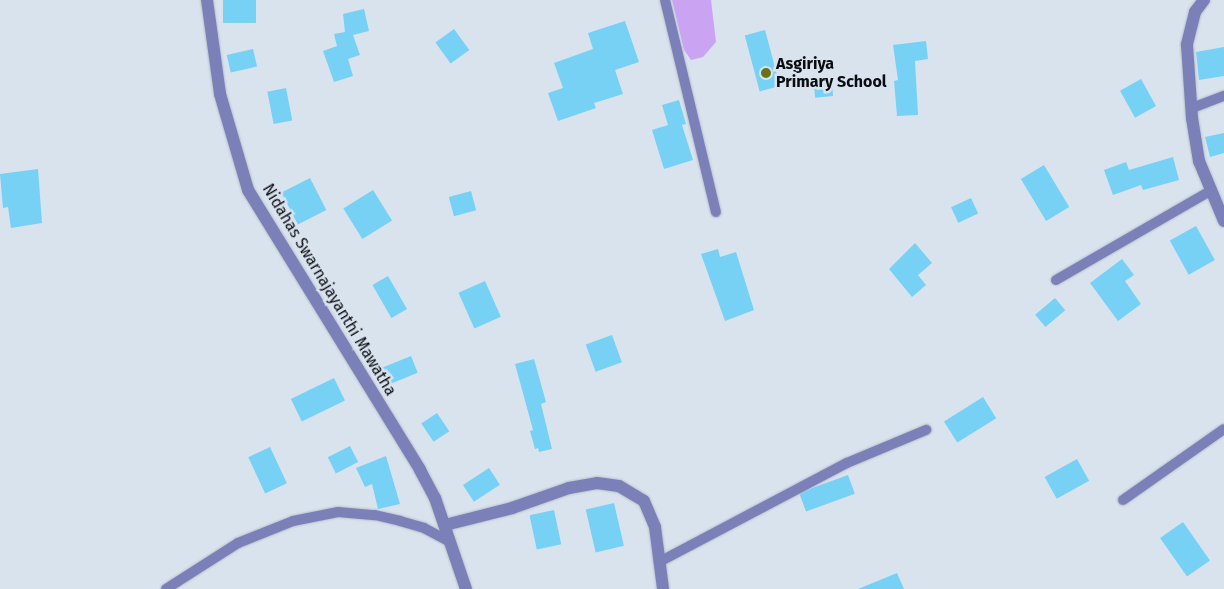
<!DOCTYPE html>
<style>
body{margin:0}
#map{position:relative;width:1224px;height:589px;overflow:hidden;background:#d9e3ee;font-family:"Fira Sans",sans-serif}
div>[style]{position:absolute}
[style*='--x']{left:calc(var(--x)*1px);top:calc(var(--y)*1px);width:calc(var(--w)*1px);rotate:calc(var(--a)*1deg)}
.green>*{inset:0;background:#caa4f2}
.building>*{inset:0;background:#76d1f5;transform-origin:0 0}
.roads{filter:drop-shadow(0 0 1px #b8c1cb) drop-shadow(0 0 1px #b8c1cb)}
.lane>*{height:10px;margin:-5px;padding:0 5px;transform-origin:5px;border-radius:5px;background:#7b81b8}
.street>*{height:12px;margin:-6px;padding:0 6px;transform-origin:6px;border-radius:6px;background:#7b81b8}
.dots>*{width:14px;height:14px;translate:-50% -50%;box-sizing:border-box;border:2px solid #d9e3ee;border-radius:50%}
span{translate:-50% -50%;white-space:nowrap;text-align:center;line-height:1.15;-webkit-text-stroke:5px #d9e3ee;paint-order:stroke}
.poi-label{font-size:16px;color:#0a0d11;font-weight:700}
.left{translate:0 -50%;text-align:left}
.street-label{font-size:16px;color:#0a0d11}
</style>
<div id="map">
<div class="green">
<div style="clip-path:polygon(672px 0,711px 0,716px 42px,703px 57px,691px 60px,684px 50px)"></div>
</div>
<div class="building">
<div style="left:223px;top:0;width:33px;height:23px"></div>
<div style="clip-path:polygon(364px 9px,369px 31px,353px 35px,360px 55px,348px 59px,353px 76px,334px 82px,323px 51px,337px 46px,334px 34px,345px 32px,343px 14px)"></div>
<div style="clip-path:polygon(625px 21px,639px 62px,615px 70px,623px 94px,594px 103px,596px 108px,558px 121px,548px 93px,563px 88px,554px 63px,593px 49px,588px 33px)"></div>
<div style="left:454px;top:29px;width:26px;height:23px;rotate:54deg"></div>
<div style="left:765px;top:30px;width:58px;height:21px;rotate:75deg"></div>
<div style="clip-path:polygon(926px 41px,928px 59px,915px 61px,918px 115px,897px 116px,894px 81px,898px 80px,893px 45px)"></div>
<div style="clip-path:polygon(1224px 47px,1224px 76px,1199px 80px,1196px 52px)"></div>
<div style="left:253px;top:49px;width:18px;height:27px;rotate:77deg"></div>
<div style="left:831px;top:76px;width:20px;height:18px;rotate:84deg"></div>
<div style="left:1141px;top:79px;width:31px;height:24px;rotate:61deg"></div>
<div style="left:286px;top:88px;width:33px;height:19px;rotate:79deg"></div>
<div style="clip-path:polygon(679px 100px,686px 124px,682px 125px,693px 160px,664px 169px,652px 130px,668px 125px,662px 105px)"></div>
<div style="clip-path:polygon(1224px 133px,1224px 153px,1210px 157px,1205px 137px)"></div>
<div style="clip-path:polygon(1173px 157px,1179px 180px,1143px 190px,1141px 185px,1113px 195px,1104px 170px,1126px 162px,1129px 170px)"></div>
<div style="left:1044px;top:165px;width:49px;height:27px;rotate:59deg"></div>
<div style="clip-path:polygon(38px 169px,42px 223px,11px 228px,8px 207px,3px 208px,0 174px)"></div>
<div style="left:310px;top:178px;width:36px;height:32px;rotate:63deg"></div>
<div style="left:373px;top:190px;width:36px;height:35px;rotate:58deg"></div>
<div style="left:471px;top:191px;width:20px;height:23px;rotate:75deg"></div>
<div style="left:971px;top:198px;width:17px;height:22px;rotate:65deg"></div>
<div style="left:1196px;top:226px;width:39px;height:30px;rotate:61deg"></div>
<div style="clip-path:polygon(915px 243px,932px 263px,918px 275px,926px 285px,912px 297px,889px 269px)"></div>
<div style="clip-path:polygon(718px 249px,720px 257px,736px 252px,754px 310px,725px 321px,701px 254px)"></div>
<div style="clip-path:polygon(1122px 259px,1134px 275px,1125px 281px,1141px 304px,1118px 321px,1090px 283px)"></div>
<div style="left:388px;top:276px;width:38px;height:18px;rotate:60deg"></div>
<div style="left:485px;top:281px;width:39px;height:29px;rotate:66deg"></div>
<div style="left:1055px;top:298px;width:16px;height:26px;rotate:50deg"></div>
<div style="left:612px;top:335px;width:29px;height:28px;rotate:70deg"></div>
<div style="left:411px;top:356px;width:18px;height:36px;rotate:68deg"></div>
<div style="clip-path:polygon(534px 359px,546px 402px,541px 404px,552px 449px,539px 452px,538px 448px,535px 449px,530px 431px,533px 430px,515px 364px)"></div>
<div style="left:334px;top:378px;width:25px;height:48px;rotate:64deg"></div>
<div style="left:983px;top:397px;width:25px;height:46px;rotate:58deg"></div>
<div style="left:437px;top:413px;width:22px;height:19px;rotate:56deg"></div>
<div style="left:350px;top:446px;width:18px;height:25px;rotate:63deg"></div>
<div style="left:270px;top:447px;width:40px;height:24px;rotate:65deg"></div>
<div style="clip-path:polygon(386px 456px,400px 504px,378px 509px,372px 484px,365px 487px,356px 468px)"></div>
<div style="left:1077px;top:459px;width:25px;height:37px;rotate:61deg"></div>
<div style="left:489px;top:468px;width:20px;height:31px;rotate:57deg"></div>
<div style="left:848px;top:475px;width:20px;height:52px;rotate:70deg"></div>
<div style="left:614px;top:503px;width:44px;height:29px;rotate:77deg"></div>
<div style="left:554px;top:510px;width:35px;height:25px;rotate:78deg"></div>
<div style="left:1183px;top:522px;width:47px;height:28px;rotate:55deg"></div>
<div style="clip-path:polygon(897px 573px,904px 589px,858px 589px)"></div>
</div>
<div class="roads">
<div class="lane">
<div style="--x:665;--y:0;--w:218;--a:76.5"></div>
<div style="--x:1192;--y:108;--w:34;--a:-21"></div>
<div style="--x:1056;--y:280;--w:178;--a:-30"></div>
<div style="--x:1123;--y:500;--w:123;--a:-35.1"></div>
<div style="--x:659;--y:562;--w:212;--a:-27.8"></div>
<div style="--x:847;--y:463;--w:86;--a:-22.7"></div>
<div style="--x:166;--y:589;--w:85;--a:-32.6"></div>
<div style="--x:238;--y:543;--w:59;--a:-21.8"></div>
<div style="--x:293;--y:521;--w:46;--a:-11.3"></div>
<div style="--x:338;--y:512;--w:37;--a:5"></div>
<div style="--x:375;--y:515;--w:26;--a:13"></div>
<div style="--x:400;--y:521;--w:25;--a:16"></div>
<div style="--x:424;--y:528;--w:30;--a:28"></div>
</div>
<div class="street">
<div style="--x:207;--y:0;--w:95;--a:82.1"></div>
<div style="--x:220;--y:94;--w:100;--a:73.7"></div>
<div style="--x:248;--y:190;--w:329;--a:58.4"></div>
<div style="--x:420;--y:470;--w:32;--a:62"></div>
<div style="--x:435;--y:498;--w:96;--a:71.2"></div>
<div style="--x:1204;--y:0;--w:15;--a:127"></div>
<div style="--x:1195;--y:12;--w:34;--a:104"></div>
<div style="--x:1187;--y:45;--w:73;--a:86.1"></div>
<div style="--x:1192;--y:118;--w:44;--a:80.8"></div>
<div style="--x:1199;--y:161;--w:65;--a:67.4"></div>
<div style="--x:445;--y:525;--w:69;--a:-14.2"></div>
<div style="--x:512;--y:508;--w:60;--a:-19.3"></div>
<div style="--x:569;--y:488;--w:28;--a:-10"></div>
<div style="--x:597;--y:483;--w:22;--a:8"></div>
<div style="--x:619;--y:486;--w:29;--a:31"></div>
<div style="--x:644;--y:501;--w:28;--a:67"></div>
<div style="--x:655;--y:527;--w:63;--a:82.6"></div>
</div>
</div>
<div class="dots">
<div style="left:766px;top:73px;background:#66721c"></div>
</div>
<div class="poi-label">
<span class="left" style="left:776px;top:73px">Asgiriya<br>Primary School</span>
</div>
<div class="street-label">
<span style="left:329px;top:290px;rotate:59deg">Nidahas Swarnajayanthi Mawatha</span>
</div>
</div>
